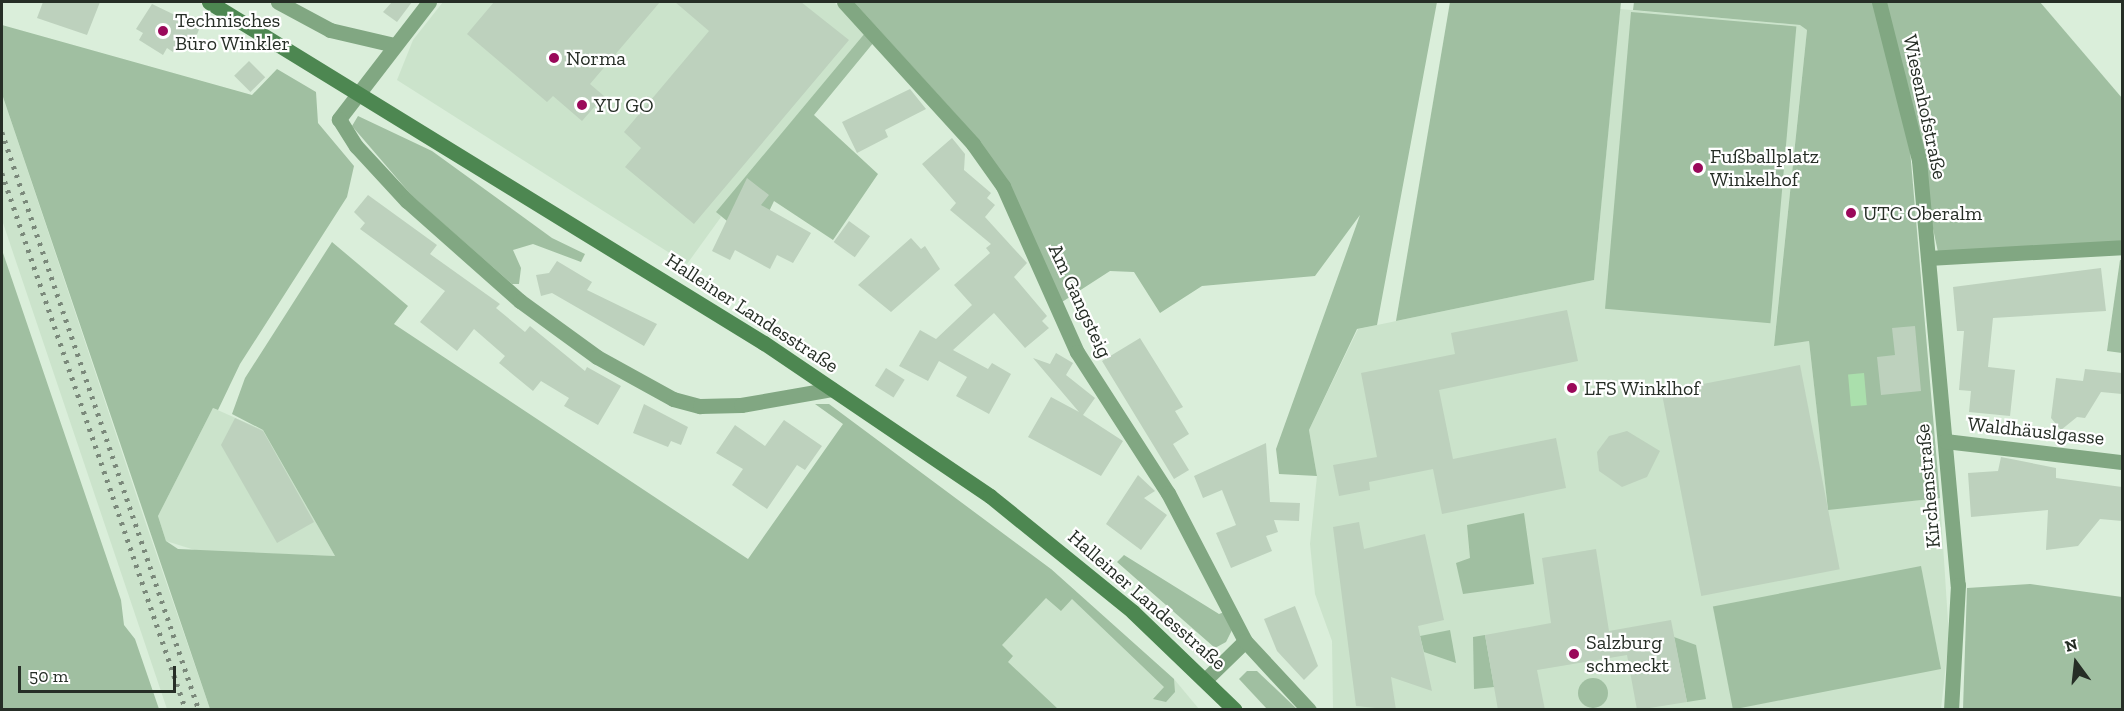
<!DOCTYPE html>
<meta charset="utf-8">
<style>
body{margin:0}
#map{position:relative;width:2124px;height:711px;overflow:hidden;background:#daeeda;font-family:"Zilla Slab",serif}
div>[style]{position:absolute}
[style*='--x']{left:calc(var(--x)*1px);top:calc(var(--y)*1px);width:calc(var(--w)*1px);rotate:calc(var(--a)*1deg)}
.built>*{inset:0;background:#cbe3cb}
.green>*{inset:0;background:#a0bfa1;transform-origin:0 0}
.round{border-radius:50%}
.water>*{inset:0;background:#aadfac;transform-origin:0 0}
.building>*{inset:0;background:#bdd1bd;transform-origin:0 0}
.minor>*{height:15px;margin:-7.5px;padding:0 7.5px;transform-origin:7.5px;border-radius:7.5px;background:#81a782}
.secondary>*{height:15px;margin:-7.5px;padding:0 7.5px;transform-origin:7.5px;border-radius:7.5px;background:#4d8751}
.rail>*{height:4.5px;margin-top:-2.25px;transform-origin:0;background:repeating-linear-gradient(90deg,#7a887a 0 3px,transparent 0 9px)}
.dots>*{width:16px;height:16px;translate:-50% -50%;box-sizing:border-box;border:3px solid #fff;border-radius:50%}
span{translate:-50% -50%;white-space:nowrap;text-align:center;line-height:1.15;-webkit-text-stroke:4.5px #fff;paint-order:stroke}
.poi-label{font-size:20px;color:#262e26}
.left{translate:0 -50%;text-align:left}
.street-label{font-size:20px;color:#262e26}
.frame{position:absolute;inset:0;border:3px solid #262e26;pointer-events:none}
.north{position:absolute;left:2046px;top:633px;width:60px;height:60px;-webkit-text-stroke:4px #fff;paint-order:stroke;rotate:345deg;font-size:16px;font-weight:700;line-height:24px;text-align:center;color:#262e26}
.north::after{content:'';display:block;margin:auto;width:21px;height:27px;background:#262e26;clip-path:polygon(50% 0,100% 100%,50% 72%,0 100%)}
.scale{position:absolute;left:18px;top:666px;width:158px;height:27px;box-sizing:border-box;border:3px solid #262e26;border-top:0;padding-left:8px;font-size:18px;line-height:21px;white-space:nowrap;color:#262e26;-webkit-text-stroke:4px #fff;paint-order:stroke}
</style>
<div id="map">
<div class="built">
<div style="clip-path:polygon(443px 2px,834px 2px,865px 33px,717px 212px,721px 217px,687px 264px,397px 80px,413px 40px)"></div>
<div style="clip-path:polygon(1620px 9px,1801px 25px,1807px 30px,1774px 345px,1809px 341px,1828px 509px,1940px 498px,1949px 637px,1941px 709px,1333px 709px,1332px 641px,1315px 594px,1310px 544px,1317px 476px,1309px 430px,1358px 329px,1594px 280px)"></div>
<div style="clip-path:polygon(2px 94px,146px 524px,210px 709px,167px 709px,2px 220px)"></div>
<div style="clip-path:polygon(213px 408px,263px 430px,335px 556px,198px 551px,166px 541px,158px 516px)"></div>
<div style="clip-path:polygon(1051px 569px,1174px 679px,1199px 709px,1034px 709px,989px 647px)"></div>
</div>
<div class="green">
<div style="clip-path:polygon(854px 2px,1437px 2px,1377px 325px,1357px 329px,1309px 430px,1317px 476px,1279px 474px,1276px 449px,1360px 215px,1315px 276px,1202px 286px,1160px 313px,1134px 272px,1110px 271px,1062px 302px,1009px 183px,961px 120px)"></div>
<div style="clip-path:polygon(1450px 2px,1621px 2px,1594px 280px,1396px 321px)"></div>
<div style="clip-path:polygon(1634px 2px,1873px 2px,1910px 150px,1940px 498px,1828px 510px,1809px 341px,1774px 346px,1807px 30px,1800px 25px,1633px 10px)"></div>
<div style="clip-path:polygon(1885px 2px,2040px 2px,2122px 98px,2122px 243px,1938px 252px)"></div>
<div style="left:1631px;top:12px;width:166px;height:298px;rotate:5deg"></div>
<div style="clip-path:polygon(2px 25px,252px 95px,277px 69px,316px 92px,318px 123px,354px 166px,347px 197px,240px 364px,218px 410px,213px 408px,158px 516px,166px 541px,178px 549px,335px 556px,263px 430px,232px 414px,245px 378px,332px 242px,408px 306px,394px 324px,748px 559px,843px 424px,815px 404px,829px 404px,1051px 569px,1174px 679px,1175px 692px,1166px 702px,1153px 699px,1164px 687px,1072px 599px,1061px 611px,1046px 598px,1002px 645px,1013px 656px,1008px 662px,1058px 709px,210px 709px,2px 94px)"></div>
<div style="clip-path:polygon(865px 33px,874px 42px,814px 115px,878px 174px,833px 240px,774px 201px,754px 243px,716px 212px)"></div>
<div style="clip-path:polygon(358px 116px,432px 151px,552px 238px,585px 254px,581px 262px,533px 244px,513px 250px,521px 268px,519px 284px,512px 284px,413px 197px,352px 126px)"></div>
<div style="clip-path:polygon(2px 250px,121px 600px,124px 625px,135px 639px,159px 709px,2px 709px)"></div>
<div style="clip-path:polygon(2120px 260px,2122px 260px,2122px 353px,2107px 351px)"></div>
<div style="clip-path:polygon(1524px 513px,1534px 584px,1463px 594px,1456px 563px,1470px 558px,1467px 525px)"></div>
<div style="clip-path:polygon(1124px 555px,1219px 614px,1227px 611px,1232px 630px,1226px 642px,1215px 648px,1117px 562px)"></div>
<div style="left:1921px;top:566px;width:105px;height:212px;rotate:79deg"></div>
<div style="clip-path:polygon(2030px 584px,2122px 597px,2122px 709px,1963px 709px,1967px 588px)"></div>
<div style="clip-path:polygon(1450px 630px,1456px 663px,1424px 652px,1420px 636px)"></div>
<div style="clip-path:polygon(1485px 635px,1494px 687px,1474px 689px,1473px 637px)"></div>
<div style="clip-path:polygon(1674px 637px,1696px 645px,1706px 699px,1687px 702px)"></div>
<div style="clip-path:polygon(1247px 671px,1257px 671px,1297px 709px,1267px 709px,1239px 679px)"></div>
<div class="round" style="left:1578px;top:678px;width:30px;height:30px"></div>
</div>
<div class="water">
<div style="left:1864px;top:373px;width:32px;height:16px;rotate:85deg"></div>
</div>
<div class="building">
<div style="clip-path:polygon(43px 2px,100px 2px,87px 35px,37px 18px)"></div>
<div style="clip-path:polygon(392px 2px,412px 2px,397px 22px,383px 12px)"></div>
<div style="clip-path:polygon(494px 2px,660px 2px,590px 84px,604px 96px,582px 121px,553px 96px,547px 102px,467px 34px)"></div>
<div style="clip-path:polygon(675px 2px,801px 2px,849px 40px,694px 224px,625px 167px,641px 148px,624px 132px,709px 31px)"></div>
<div style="clip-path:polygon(152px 4px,200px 27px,192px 47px,180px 41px,173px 52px,167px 48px,163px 55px,139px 40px,143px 33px,136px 29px)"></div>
<div style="left:249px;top:61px;width:23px;height:21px;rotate:45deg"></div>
<div style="clip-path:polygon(910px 89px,926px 109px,885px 130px,888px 137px,857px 153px,842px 122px)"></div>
<div style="clip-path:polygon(952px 138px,965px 154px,964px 170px,991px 193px,987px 198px,995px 205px,985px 217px,1027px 263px,1014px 277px,1047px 316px,1042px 321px,1049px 328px,1025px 348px,994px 313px,953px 350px,988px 369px,992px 363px,1011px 374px,989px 414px,956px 396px,967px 377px,939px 361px,928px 381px,899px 366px,920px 330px,936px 339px,972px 305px,954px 285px,990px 253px,986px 248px,991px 244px,950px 210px,956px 203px,922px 164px)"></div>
<div style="clip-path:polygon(747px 178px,769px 195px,761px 205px,811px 233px,793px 263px,777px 255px,770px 269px,735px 250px,730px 260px,712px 251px)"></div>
<div style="clip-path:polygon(368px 195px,437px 245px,430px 254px,500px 304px,496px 308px,525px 332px,530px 326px,585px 371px,587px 367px,621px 386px,598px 425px,564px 406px,569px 398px,541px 381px,533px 391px,499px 363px,505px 356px,474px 329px,457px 351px,420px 322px,445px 291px,360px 229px,365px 223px,354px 212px)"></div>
<div style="left:849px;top:221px;width:26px;height:26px;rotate:36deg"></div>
<div style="clip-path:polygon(911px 238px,921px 249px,925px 246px,940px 269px,891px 312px,858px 285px)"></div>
<div style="clip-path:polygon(557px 261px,592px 282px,587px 290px,657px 324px,644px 346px,552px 293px,541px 296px,536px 275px,549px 273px)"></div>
<div style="clip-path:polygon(2101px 268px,2106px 311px,1993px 318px,1988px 367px,2015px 370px,2010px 416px,1969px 412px,1971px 391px,1959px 390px,1964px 331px,1957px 331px,1953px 287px)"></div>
<div style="clip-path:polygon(1567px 310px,1578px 361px,1439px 390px,1453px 459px,1556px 438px,1566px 488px,1442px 514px,1433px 469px,1369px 482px,1370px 490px,1339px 496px,1333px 465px,1377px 457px,1361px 373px,1455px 354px,1451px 333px)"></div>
<div style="clip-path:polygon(1915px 326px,1921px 391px,1881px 395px,1877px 357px,1895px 355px,1892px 328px)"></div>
<div style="clip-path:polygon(1140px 338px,1183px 407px,1175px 411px,1189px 434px,1173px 444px,1189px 470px,1174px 479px,1102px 361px)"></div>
<div style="clip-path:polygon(1056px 353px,1073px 363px,1066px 375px,1095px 398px,1083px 415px,1123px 441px,1101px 476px,1028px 437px,1051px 397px,1079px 412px,1033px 358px,1050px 364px)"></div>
<div style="left:1800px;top:365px;width:208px;height:141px;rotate:79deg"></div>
<div style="left:886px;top:368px;width:22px;height:21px;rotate:32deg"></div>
<div style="clip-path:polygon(2085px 369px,2122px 373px,2122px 394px,2101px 392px,2085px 418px,2077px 417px,2061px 430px,2051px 418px,2056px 378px,2083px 381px)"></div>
<div style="clip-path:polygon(644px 404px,688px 427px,681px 445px,671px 441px,668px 447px,633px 433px)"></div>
<div style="clip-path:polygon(235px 418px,263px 431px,314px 522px,277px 543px,221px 445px)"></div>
<div style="clip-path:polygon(784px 420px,822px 446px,805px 470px,797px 465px,767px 509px,732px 485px,743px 469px,716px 453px,735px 425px,765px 446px)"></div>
<div style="clip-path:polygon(1627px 431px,1660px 451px,1647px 477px,1622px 487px,1599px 471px,1597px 452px,1609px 436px)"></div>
<div style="clip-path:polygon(1266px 443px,1270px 502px,1300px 503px,1299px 521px,1274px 520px,1278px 532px,1266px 536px,1272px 551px,1231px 568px,1216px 533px,1236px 525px,1222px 490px,1203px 498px,1194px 476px)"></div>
<div style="clip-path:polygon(2001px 457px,2056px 468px,2056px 478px,2122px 487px,2122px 521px,2100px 519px,2078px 546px,2046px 550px,2048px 510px,1971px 517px,1968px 473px,1998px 471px)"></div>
<div style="clip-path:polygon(1138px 475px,1155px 491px,1144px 498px,1167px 515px,1141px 550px,1106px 524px)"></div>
<div style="clip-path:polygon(1359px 522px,1364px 549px,1425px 534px,1444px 620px,1418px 626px,1432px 691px,1391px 677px,1396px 710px,1356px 706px,1333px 527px)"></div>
<div style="clip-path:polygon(1596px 549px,1609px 631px,1671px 620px,1687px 702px,1637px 710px,1627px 655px,1537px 670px,1545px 710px,1498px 710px,1485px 635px,1551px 623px,1542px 558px)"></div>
<div style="clip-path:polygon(1295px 606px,1318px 666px,1304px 680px,1277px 651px,1264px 619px)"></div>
</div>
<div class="minor">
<div style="--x:278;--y:2;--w:59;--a:28.3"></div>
<div style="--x:330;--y:30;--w:66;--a:13.2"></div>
<div style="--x:429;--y:2;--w:148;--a:127.6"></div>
<div style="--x:339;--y:119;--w:32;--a:58"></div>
<div style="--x:356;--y:146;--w:75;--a:47.2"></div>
<div style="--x:407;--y:201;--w:151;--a:41.5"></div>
<div style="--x:520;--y:301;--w:95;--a:36"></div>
<div style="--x:597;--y:357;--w:87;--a:28.9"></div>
<div style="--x:673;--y:399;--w:28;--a:15"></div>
<div style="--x:700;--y:406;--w:41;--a:-1.4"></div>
<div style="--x:741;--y:405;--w:92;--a:-10"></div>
<div style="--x:844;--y:2;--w:192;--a:47.7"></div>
<div style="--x:973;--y:144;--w:52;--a:54.5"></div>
<div style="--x:1003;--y:186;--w:182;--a:66"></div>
<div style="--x:1077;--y:352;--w:168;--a:57.2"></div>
<div style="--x:1168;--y:493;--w:167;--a:62.5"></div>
<div style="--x:1879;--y:2;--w:163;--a:75.8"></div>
<div style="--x:1919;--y:160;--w:427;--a:84.8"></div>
<div style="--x:1958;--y:585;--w:125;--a:93.2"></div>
<div style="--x:1928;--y:258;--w:194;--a:-3.2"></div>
<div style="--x:1945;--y:441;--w:178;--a:6.8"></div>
<div style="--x:1206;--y:679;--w:54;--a:-44.3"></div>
<div style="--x:1245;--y:641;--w:94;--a:47.2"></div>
</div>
<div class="secondary">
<div style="--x:209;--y:2;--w:651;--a:31.57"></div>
<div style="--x:764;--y:343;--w:273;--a:34.1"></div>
<div style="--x:990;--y:496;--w:184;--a:39"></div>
<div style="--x:1133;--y:612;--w:141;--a:43.9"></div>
</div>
<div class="rail">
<div style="--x:2;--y:132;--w:611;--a:71.18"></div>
<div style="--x:2;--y:173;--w:568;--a:71.09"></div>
</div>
<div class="dots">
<div style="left:163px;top:31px;background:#9a095a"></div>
<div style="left:554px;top:58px;background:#9a095a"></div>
<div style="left:582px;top:105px;background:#9a095a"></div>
<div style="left:1698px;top:168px;background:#9a095a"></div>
<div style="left:1851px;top:213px;background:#9a095a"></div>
<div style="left:1572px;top:388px;background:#9a095a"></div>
<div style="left:1574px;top:654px;background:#9a095a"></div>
</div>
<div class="poi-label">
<span class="left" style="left:175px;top:32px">Technisches<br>Büro Winkler</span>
<span class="left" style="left:566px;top:58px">Norma</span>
<span class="left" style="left:594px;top:105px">YU GO</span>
<span class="left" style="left:1710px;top:168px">Fußballplatz<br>Winkelhof</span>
<span class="left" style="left:1863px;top:213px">UTC Oberalm</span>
<span class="left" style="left:1584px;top:388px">LFS Winklhof</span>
<span class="left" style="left:1586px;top:654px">Salzburg<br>schmeckt</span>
</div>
<div class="street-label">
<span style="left:1925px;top:107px;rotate:78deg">Wiesenhofstraße</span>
<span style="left:1080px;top:301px;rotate:65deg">Am Gangsteig</span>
<span style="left:752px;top:313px;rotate:33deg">Halleiner Landesstraße</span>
<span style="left:2036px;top:431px;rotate:6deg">Waldhäuslgasse</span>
<span style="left:1928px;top:486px;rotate:-95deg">Kirchenstraße</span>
<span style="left:1147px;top:600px;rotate:41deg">Halleiner Landesstraße</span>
</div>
<div class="frame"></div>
<div class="north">N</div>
<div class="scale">50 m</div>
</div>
